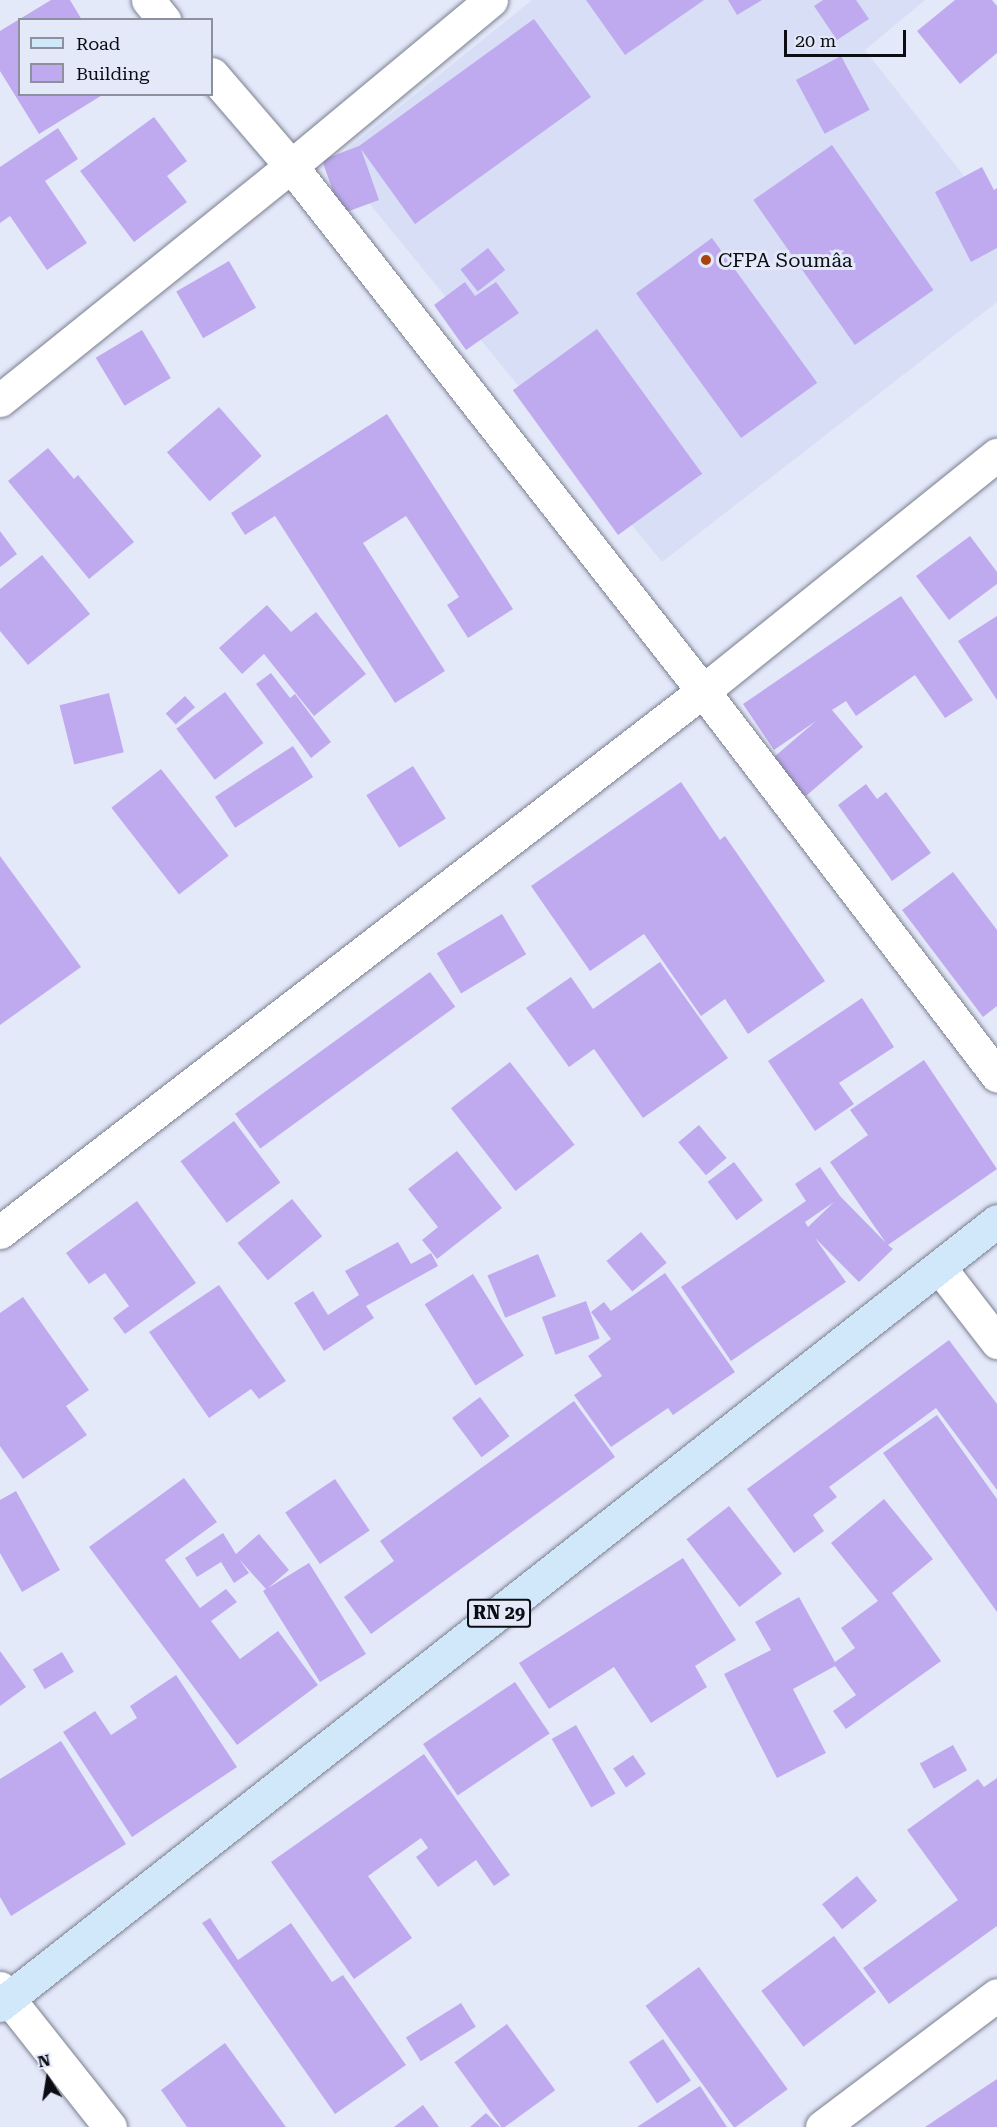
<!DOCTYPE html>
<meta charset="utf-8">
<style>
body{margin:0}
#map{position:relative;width:997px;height:2127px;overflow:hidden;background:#e4e9fa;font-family:"Roboto Serif",serif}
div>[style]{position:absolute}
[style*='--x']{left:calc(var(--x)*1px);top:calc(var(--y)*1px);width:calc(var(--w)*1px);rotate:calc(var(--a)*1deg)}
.built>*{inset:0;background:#d7def6}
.building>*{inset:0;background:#bfaaef;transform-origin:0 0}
.roads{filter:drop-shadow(0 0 2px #7a7f8e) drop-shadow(0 0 2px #7a7f8e)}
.minor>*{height:33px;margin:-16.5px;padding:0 16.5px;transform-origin:16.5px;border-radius:16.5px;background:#fff}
.primary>*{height:33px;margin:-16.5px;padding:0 16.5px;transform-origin:16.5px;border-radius:16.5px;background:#d1e8fb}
.dots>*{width:16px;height:16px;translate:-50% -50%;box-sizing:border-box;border:3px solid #e4e9fa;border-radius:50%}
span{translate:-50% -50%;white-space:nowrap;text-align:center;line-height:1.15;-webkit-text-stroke:6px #e4e9fa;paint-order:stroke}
.shield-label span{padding:2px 4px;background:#e4e9fa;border:2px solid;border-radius:4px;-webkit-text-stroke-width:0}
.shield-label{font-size:18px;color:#0b0d12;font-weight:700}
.poi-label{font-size:20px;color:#0b0d12}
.left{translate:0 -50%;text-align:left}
.legend{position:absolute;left:18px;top:18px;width:195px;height:78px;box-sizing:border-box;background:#e4e9fa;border:2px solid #8d919d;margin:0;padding:8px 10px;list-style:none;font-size:18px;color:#0b0d12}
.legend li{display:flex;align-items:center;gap:12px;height:30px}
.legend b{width:30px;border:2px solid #8d919d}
.north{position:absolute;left:18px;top:2049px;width:60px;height:60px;-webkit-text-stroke:4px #e4e9fa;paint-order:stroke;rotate:348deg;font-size:16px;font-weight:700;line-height:24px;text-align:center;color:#0b0d12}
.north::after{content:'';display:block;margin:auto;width:21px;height:27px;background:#0b0d12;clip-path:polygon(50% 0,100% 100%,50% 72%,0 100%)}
.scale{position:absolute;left:784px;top:30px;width:122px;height:27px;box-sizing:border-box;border:3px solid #0b0d12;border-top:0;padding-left:8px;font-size:18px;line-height:21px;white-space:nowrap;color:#0b0d12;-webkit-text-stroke:4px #e4e9fa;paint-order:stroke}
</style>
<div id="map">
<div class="built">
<div style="clip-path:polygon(532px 0,925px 0,865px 50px,997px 218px,997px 302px,662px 562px,334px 160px)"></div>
</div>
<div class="building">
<div style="clip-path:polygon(51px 0,70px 0,82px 20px,20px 20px,20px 94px,104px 94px,39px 134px,0 71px,0 31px)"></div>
<div style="clip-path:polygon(586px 0,704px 0,625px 55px)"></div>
<div style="clip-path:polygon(728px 0,762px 0,737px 15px)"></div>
<div style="clip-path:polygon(823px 0,856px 0,869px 19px,837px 40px,814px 6px)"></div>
<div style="clip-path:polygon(955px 0,992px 0,997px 6px,997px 53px,960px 84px,917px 31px)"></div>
<div style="clip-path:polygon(534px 19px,591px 97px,415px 224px,361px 149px,379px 200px,341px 214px,322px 160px,359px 146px)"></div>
<div style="left:841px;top:56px;width:61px;height:51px;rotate:62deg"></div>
<div style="clip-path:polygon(154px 117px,187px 161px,167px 176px,187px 202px,134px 242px,80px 171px)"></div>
<div style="clip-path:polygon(58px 128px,78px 159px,45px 181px,87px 243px,47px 270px,10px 216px,0 223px,0 167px)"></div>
<div style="left:832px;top:145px;width:177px;height:96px;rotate:55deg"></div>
<div style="clip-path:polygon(982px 167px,994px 190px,997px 188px,997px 248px,971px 262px,935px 192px)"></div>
<div style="left:712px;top:238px;width:179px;height:94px;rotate:54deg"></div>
<div style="left:488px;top:248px;width:28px;height:35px;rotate:52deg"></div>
<div style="left:229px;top:261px;width:54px;height:61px;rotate:60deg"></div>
<div style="clip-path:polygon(465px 282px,475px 296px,496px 282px,519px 313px,466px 350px,434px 305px)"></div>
<div style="left:597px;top:329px;width:179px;height:104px;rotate:54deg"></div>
<div style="left:142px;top:330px;width:56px;height:54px;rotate:59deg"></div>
<div style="left:219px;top:407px;width:65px;height:69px;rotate:49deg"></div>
<div style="clip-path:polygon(387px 414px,513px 609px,468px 638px,447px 605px,459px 597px,406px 516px,363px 543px,445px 671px,395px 703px,275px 516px,245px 535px,231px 513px)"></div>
<div style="clip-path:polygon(48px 448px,74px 479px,78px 475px,134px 542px,89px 579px,8px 481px)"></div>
<div style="clip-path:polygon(0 531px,17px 554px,0 567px)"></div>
<div style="clip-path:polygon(970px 536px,997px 572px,997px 584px,949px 620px,916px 576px)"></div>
<div style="clip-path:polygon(42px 555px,90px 614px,28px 665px,0 631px,0 589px)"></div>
<div style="clip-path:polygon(901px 596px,973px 700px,945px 718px,915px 675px,856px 716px,846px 701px,832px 710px,863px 747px,800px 801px,767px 763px,816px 721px,774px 750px,743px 704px)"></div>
<div style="clip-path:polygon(267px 605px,291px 632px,316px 612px,366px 674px,314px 716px,264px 654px,242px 674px,219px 648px)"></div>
<div style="clip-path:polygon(997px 616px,997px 700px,958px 641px)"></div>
<div style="clip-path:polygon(271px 673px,290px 698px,295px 694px,331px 742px,311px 758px,256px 684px)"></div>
<div style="left:225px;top:692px;width:64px;height:61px;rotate:53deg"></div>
<div style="left:109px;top:693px;width:61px;height:51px;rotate:76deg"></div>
<div style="left:185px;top:696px;width:15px;height:26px;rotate:48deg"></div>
<div style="left:293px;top:746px;width:37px;height:93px;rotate:57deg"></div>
<div style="left:413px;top:766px;width:62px;height:55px;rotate:58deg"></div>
<div style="left:161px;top:769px;width:110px;height:63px;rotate:52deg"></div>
<div style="clip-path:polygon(681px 782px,720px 840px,725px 836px,825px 981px,748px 1034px,725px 999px,701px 1016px,644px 934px,590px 971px,531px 886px)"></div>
<div style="clip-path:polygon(866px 784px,877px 799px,886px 792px,931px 853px,892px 881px,838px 805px)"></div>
<div style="clip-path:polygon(0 856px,81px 967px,0 1025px)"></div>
<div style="clip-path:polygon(953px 872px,997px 930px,997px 1006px,983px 1017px,902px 910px)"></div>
<div style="left:502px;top:914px;width:47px;height:76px;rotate:59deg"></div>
<div style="clip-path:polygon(660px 962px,728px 1058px,643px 1118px,594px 1049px,569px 1067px,526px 1008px,571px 977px,593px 1009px)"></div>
<div style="left:430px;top:972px;width:43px;height:241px;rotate:54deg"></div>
<div style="clip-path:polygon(862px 998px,894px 1047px,839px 1083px,854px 1104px,815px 1131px,768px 1061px)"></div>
<div style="clip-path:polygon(evenodd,924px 1060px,997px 1169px,888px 1245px,893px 1249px,859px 1282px,815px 1238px,846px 1282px,731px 1361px,681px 1287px,806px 1201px,795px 1184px,820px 1167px,840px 1196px,886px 1243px,830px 1162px,868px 1135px,850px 1110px,924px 1060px,834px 1202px,808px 1227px,805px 1222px,834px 1202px)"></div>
<div style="left:510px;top:1062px;width:105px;height:75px;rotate:52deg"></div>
<div style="left:234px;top:1121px;width:77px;height:67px;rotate:53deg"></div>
<div style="left:699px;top:1125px;width:43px;height:27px;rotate:50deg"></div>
<div style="clip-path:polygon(457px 1151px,502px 1208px,437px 1259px,422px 1240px,438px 1227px,408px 1189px)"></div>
<div style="left:734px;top:1162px;width:48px;height:33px;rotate:53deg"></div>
<div style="left:292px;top:1199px;width:48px;height:70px;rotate:51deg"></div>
<div style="clip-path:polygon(137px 1201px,196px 1283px,125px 1334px,113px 1318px,129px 1306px,105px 1273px,89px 1284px,66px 1253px)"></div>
<div style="left:641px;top:1232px;width:40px;height:45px;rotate:50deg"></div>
<div style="clip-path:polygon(398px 1242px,411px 1264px,431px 1253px,438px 1266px,366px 1306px,374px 1318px,324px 1351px,294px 1303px,313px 1291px,328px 1315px,359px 1295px,345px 1271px)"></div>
<div style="left:538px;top:1254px;width:46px;height:55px;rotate:67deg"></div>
<div style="clip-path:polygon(665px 1273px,735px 1372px,673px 1415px,668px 1408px,611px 1447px,574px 1395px,602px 1376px,588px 1356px,611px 1339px,591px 1312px,604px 1302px,611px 1311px)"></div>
<div style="left:473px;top:1274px;width:96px;height:57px;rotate:58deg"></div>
<div style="clip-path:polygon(219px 1285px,286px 1381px,259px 1399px,251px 1389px,209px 1418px,149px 1332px)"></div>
<div style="clip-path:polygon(23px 1297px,89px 1390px,66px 1406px,87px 1435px,23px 1479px,0 1446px,0 1313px)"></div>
<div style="left:586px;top:1301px;width:40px;height:47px;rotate:70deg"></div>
<div style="clip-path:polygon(949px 1340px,997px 1404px,997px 1490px,936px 1408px,829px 1487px,837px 1497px,813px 1515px,824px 1531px,794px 1553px,747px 1489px)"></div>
<div style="left:480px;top:1397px;width:49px;height:35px;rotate:53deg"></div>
<div style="clip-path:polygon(574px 1401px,615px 1457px,371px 1634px,344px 1597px,394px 1561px,380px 1541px)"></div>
<div style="clip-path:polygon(937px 1415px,997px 1499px,997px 1612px,883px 1453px)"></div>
<div style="clip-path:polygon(184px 1478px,217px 1522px,165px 1560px,200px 1608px,226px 1589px,237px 1602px,211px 1621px,240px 1659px,278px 1631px,318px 1685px,237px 1745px,89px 1547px)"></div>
<div style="left:335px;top:1479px;width:62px;height:60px;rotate:56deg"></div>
<div style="clip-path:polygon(16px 1491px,60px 1570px,22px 1592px,0 1553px,0 1500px)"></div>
<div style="clip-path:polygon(884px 1499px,933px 1559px,892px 1593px,941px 1661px,846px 1729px,833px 1711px,856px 1695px,835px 1666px,793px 1689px,826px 1753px,777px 1778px,724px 1674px,771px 1650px,755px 1622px,799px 1597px,835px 1662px,855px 1648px,841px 1628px,878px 1601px,831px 1543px)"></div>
<div style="left:729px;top:1506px;width:86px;height:54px;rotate:52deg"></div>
<div style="clip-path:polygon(223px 1533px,236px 1554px,259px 1534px,289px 1570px,268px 1588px,309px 1563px,366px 1654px,320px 1682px,263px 1591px,266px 1589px,239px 1559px,249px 1573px,234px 1583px,221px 1562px,197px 1577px,185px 1558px)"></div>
<div style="clip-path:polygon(683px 1558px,736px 1640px,695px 1666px,707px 1687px,651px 1723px,614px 1667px,549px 1709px,519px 1663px)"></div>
<div style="clip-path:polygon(0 1651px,26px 1687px,0 1706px)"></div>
<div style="left:62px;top:1652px;width:23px;height:34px;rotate:59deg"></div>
<div style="clip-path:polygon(176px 1675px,237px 1767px,132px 1837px,63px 1732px,95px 1711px,111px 1735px,137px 1718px,130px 1706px)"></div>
<div style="left:515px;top:1682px;width:62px;height:111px;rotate:56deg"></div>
<div style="left:576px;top:1725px;width:79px;height:28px;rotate:60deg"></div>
<div style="clip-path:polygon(61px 1741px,126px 1844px,11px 1916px,0 1897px,0 1779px)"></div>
<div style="left:953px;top:1745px;width:29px;height:38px;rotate:61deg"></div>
<div style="clip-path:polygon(424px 1754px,510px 1875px,494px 1886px,476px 1860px,438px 1887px,416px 1857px,428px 1848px,421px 1838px,368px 1876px,412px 1938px,354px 1979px,271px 1862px)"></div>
<div style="left:633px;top:1755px;width:23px;height:24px;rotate:56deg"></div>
<div style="clip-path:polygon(997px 1778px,997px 1926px,889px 2004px,863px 1968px,958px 1900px,907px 1830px,978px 1779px,984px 1787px)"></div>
<div style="left:857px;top:1876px;width:32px;height:45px;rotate:51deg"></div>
<div style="clip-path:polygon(210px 1918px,238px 1960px,291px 1923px,332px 1982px,343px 1975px,406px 2065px,335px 2114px,202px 1923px)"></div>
<div style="left:834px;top:1936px;width:70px;height:91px;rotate:53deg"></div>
<div style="left:699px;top:1967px;width:151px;height:66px;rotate:54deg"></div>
<div style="left:461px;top:2003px;width:28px;height:65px;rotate:58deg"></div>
<div style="left:507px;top:2024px;width:82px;height:65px;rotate:54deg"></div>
<div style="left:663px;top:2039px;width:50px;height:41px;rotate:56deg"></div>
<div style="clip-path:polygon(225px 2043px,286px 2127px,187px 2127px,161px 2090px)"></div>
<div style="clip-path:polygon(997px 2079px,997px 2127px,925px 2127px)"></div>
<div style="clip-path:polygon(700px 2086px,727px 2127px,637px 2127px)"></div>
<div style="clip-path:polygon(423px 2105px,439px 2127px,394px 2127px)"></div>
<div style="clip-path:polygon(486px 2113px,500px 2127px,470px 2127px)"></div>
</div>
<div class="roads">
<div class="minor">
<div style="--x:148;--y:0;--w:26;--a:51"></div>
<div style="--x:491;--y:0;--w:260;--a:140.3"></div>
<div style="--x:291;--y:166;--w:667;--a:51.88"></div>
<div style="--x:703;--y:691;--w:484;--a:52.6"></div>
<div style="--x:0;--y:400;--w:373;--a:-38.8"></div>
<div style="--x:291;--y:166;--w:121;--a:-130.7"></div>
<div style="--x:0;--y:1232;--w:887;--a:-37.58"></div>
<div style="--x:703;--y:691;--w:377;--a:-38.8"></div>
<div style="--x:939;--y:1267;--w:95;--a:52.3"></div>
<div style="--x:0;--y:1988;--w:177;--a:51.6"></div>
<div style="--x:822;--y:2127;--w:219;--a:-37"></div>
</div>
<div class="primary">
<div style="--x:0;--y:2005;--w:1268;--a:-38.18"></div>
</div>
</div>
<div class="dots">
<div style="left:706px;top:260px;background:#a7430f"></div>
</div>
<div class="shield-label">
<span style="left:499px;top:1613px">RN 29</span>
</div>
<div class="poi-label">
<span class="left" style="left:718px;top:260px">CFPA Soumâa</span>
</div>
<ul class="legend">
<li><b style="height:8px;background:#d1e8fb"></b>Road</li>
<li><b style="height:16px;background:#bfaaef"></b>Building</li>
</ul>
<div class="north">N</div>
<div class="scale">20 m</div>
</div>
